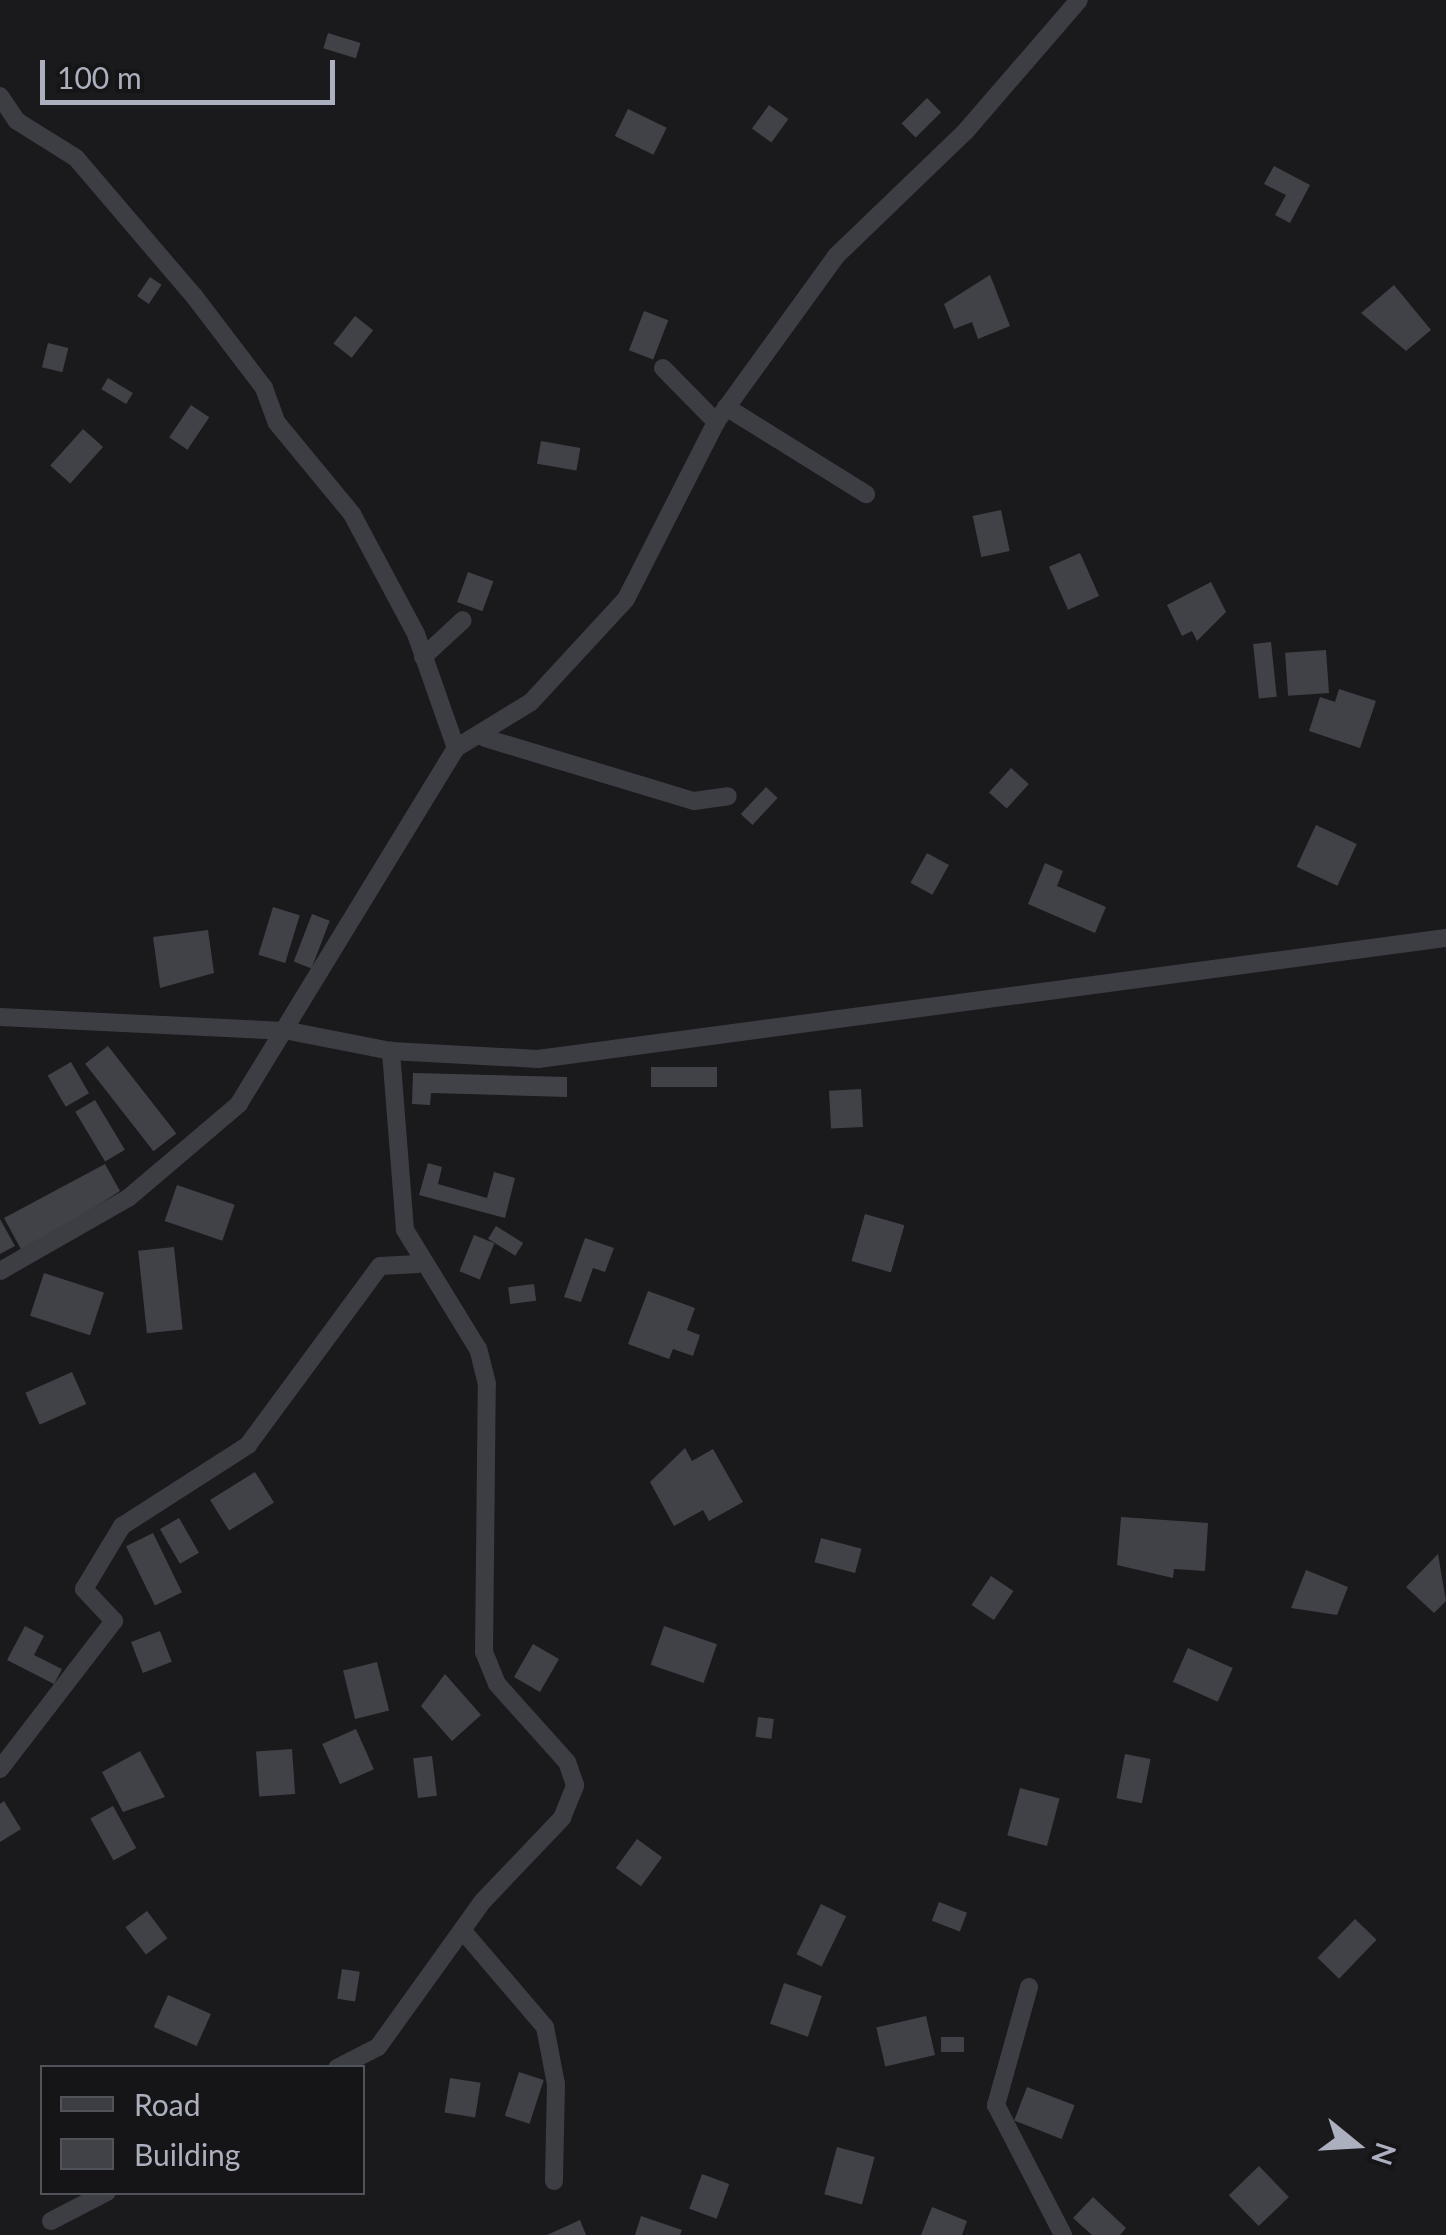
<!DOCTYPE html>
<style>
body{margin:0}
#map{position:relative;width:1446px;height:2235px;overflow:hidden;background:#1a1a1d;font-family:Lato,sans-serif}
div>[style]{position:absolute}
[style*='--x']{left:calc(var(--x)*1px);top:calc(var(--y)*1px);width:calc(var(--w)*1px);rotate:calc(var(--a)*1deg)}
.building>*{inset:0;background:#414247;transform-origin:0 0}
.street>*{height:18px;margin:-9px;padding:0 9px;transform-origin:9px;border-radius:9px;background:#3d3d44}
span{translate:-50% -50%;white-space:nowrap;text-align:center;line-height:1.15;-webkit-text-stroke:9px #151518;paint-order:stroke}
.legend{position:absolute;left:40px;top:2065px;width:325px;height:130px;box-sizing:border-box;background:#151518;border:2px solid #51535a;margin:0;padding:12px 18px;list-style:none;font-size:30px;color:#acafbd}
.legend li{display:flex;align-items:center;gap:20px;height:50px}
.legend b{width:50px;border:2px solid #51535a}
.north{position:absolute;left:1306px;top:2095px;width:100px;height:100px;-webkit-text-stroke:8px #151518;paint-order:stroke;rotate:108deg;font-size:28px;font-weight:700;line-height:40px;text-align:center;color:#acafbd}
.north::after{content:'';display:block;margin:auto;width:35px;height:45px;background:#acafbd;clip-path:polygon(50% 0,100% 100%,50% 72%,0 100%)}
.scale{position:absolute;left:40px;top:60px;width:295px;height:45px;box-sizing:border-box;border:5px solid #acafbd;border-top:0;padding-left:12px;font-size:30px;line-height:35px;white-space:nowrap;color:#acafbd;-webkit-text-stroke:8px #151518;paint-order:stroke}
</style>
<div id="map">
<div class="building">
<div style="left:328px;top:33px;width:34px;height:16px;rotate:17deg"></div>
<div style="left:927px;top:98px;width:20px;height:36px;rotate:45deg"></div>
<div style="left:769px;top:105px;width:24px;height:29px;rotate:36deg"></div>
<div style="left:628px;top:109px;width:43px;height:30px;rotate:26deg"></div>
<div style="clip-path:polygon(1274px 166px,1310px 185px,1290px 223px,1275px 215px,1286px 195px,1264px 184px)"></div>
<div style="clip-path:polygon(990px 275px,1010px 326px,978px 339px,972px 322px,954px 329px,944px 304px)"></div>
<div style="left:150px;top:277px;width:14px;height:23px;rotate:34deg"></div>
<div style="clip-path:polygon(1394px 285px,1431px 330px,1406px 351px,1361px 313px)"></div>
<div style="left:644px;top:311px;width:26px;height:42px;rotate:21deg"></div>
<div style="left:355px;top:316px;width:23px;height:35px;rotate:38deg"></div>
<div style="left:48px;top:343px;width:21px;height:25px;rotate:14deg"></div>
<div style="left:108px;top:378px;width:29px;height:13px;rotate:31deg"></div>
<div style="left:191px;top:405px;width:22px;height:39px;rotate:34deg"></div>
<div style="left:83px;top:429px;width:27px;height:49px;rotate:42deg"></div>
<div style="left:541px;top:441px;width:40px;height:23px;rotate:10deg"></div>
<div style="left:1001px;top:510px;width:42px;height:29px;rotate:78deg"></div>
<div style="left:1080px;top:553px;width:47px;height:34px;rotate:66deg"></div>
<div style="left:468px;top:572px;width:27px;height:32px;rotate:20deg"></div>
<div style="clip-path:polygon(1211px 582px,1226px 612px,1197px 641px,1192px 631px,1182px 636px,1167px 605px)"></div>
<div style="left:1271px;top:642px;width:55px;height:18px;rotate:84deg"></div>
<div style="left:1326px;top:650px;width:43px;height:41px;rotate:86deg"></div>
<div style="clip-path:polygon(1339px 689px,1376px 701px,1360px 748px,1309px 731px,1320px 697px,1335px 702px)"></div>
<div style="left:1011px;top:768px;width:24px;height:33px;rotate:42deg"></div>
<div style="left:766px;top:787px;width:16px;height:37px;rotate:43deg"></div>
<div style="left:1316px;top:825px;width:45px;height:46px;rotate:25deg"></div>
<div style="left:927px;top:853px;width:25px;height:34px;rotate:29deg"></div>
<div style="clip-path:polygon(1045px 863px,1063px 871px,1057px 886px,1106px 907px,1095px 933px,1028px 904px)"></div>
<div style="left:273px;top:907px;width:28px;height:50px;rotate:17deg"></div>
<div style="left:312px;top:914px;width:19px;height:51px;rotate:21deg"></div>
<div style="clip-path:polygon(208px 930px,214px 973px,160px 988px,153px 937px)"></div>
<div style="left:108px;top:1046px;width:111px;height:29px;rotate:52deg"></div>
<div style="left:71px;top:1062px;width:36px;height:27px;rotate:60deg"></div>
<div style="left:651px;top:1067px;width:66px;height:20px"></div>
<div style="clip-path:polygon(413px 1073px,567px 1077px,567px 1097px,431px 1093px,430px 1105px,412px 1104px)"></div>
<div style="left:861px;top:1089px;width:38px;height:32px;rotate:87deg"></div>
<div style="left:95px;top:1100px;width:58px;height:23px;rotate:59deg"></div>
<div style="clip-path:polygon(428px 1163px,442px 1167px,438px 1184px,487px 1198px,494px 1172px,515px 1178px,505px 1218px,419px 1195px)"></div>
<div style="clip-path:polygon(105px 1164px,120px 1191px,23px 1253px,4px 1218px)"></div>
<div style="left:177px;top:1185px;width:61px;height:38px;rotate:19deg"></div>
<div style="left:865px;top:1214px;width:41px;height:49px;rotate:16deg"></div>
<div style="clip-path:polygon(0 1219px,15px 1246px,0 1254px)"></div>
<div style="left:496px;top:1226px;width:32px;height:15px;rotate:32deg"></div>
<div style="left:474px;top:1235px;width:22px;height:39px;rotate:22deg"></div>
<div style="clip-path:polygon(585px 1238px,614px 1248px,605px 1272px,593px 1268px,581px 1302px,564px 1297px)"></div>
<div style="left:174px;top:1247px;width:83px;height:36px;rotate:84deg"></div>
<div style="left:44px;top:1273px;width:63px;height:45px;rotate:18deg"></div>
<div style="left:534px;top:1284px;width:17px;height:26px;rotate:83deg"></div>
<div style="clip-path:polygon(648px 1291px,695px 1308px,687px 1330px,700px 1335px,693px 1356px,673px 1349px,669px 1359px,628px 1344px)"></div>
<div style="left:72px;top:1372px;width:35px;height:51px;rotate:66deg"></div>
<div style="clip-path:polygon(685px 1448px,692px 1461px,713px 1449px,743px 1502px,709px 1521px,703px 1510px,674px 1526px,650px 1482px)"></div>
<div style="left:255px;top:1472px;width:36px;height:53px;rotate:58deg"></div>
<div style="clip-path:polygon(1121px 1517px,1208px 1523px,1205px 1571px,1174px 1569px,1173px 1578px,1117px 1565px)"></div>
<div style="left:179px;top:1518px;width:40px;height:22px;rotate:60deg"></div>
<div style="left:153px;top:1533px;width:66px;height:30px;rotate:64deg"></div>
<div style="left:821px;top:1538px;width:42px;height:25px;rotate:15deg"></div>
<div style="clip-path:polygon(1438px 1554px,1446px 1601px,1434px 1613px,1406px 1587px)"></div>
<div style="clip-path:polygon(1306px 1570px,1348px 1587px,1337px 1615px,1291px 1608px)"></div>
<div style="left:991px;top:1576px;width:27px;height:35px;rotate:34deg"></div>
<div style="clip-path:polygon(25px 1626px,44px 1636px,34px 1655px,62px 1669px,54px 1684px,7px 1660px)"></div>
<div style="left:664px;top:1626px;width:56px;height:41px;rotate:19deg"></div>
<div style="left:160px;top:1631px;width:33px;height:31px;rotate:69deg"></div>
<div style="left:533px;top:1644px;width:30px;height:38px;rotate:30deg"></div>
<div style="left:1188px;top:1648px;width:49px;height:37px;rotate:24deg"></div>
<div style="left:377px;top:1662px;width:50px;height:35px;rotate:76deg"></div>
<div style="clip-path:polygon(445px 1674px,481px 1715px,452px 1741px,421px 1706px)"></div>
<div style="left:758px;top:1717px;width:16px;height:20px;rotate:7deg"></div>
<div style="left:356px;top:1729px;width:44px;height:37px;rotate:66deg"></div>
<div style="left:292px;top:1749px;width:45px;height:36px;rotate:86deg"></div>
<div style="clip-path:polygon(140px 1751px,165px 1797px,123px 1812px,102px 1772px)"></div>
<div style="left:1125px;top:1754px;width:26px;height:45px;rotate:11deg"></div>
<div style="left:432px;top:1756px;width:40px;height:19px;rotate:83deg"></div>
<div style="left:1020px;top:1788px;width:41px;height:49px;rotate:15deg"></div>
<div style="clip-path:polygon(4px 1801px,21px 1829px,0 1842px,0 1804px)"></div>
<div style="left:113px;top:1806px;width:48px;height:26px;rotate:61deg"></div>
<div style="left:637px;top:1839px;width:31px;height:36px;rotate:36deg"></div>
<div style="left:939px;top:1902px;width:30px;height:20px;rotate:21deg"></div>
<div style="left:821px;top:1904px;width:28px;height:56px;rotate:26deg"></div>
<div style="left:147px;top:1911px;width:34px;height:27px;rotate:53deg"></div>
<div style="left:1355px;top:1919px;width:30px;height:54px;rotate:44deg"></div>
<div style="left:342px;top:1969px;width:18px;height:30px;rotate:9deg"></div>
<div style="left:784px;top:1983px;width:40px;height:43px;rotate:19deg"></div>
<div style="left:168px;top:1995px;width:47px;height:35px;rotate:24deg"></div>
<div style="left:926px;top:2016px;width:40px;height:51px;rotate:77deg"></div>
<div style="left:941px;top:2037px;width:23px;height:15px"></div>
<div style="left:519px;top:2072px;width:26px;height:46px;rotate:18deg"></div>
<div style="left:450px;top:2078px;width:31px;height:35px;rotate:9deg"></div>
<div style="left:1027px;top:2087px;width:51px;height:36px;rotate:21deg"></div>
<div style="left:837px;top:2147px;width:39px;height:49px;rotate:15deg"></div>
<div style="left:1259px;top:2166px;width:43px;height:42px;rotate:46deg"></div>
<div style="left:702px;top:2174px;width:29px;height:37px;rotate:20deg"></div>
<div style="clip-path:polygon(1093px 2197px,1126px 2228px,1120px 2235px,1092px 2235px,1073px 2218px)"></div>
<div style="clip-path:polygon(932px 2207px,967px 2221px,962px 2235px,921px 2235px)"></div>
<div style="clip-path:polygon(641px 2216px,682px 2230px,680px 2235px,635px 2235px)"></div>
<div style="clip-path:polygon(580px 2220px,586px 2235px,547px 2235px)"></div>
</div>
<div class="street">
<div style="--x:0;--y:96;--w:30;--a:56"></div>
<div style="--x:17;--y:121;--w:70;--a:32.1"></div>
<div style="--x:76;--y:158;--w:182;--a:49.5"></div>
<div style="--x:194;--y:296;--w:116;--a:52.7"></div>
<div style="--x:264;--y:388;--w:37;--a:70"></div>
<div style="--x:277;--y:423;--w:118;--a:50.5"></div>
<div style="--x:352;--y:514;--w:136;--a:61.9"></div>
<div style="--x:416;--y:634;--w:121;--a:70.7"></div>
<div style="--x:456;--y:748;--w:417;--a:121.4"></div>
<div style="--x:239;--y:1104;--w:145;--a:139.7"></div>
<div style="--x:128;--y:1198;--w:147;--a:150.3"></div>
<div style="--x:663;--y:368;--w:76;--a:45.5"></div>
<div style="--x:726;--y:407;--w:165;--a:31.9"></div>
<div style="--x:423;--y:657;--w:54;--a:-42.8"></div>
<div style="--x:485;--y:738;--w:218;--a:16.8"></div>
<div style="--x:694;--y:801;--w:34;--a:-8"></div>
<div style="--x:456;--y:748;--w:88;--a:-31.5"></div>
<div style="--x:531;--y:702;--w:140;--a:-47.3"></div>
<div style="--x:626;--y:599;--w:199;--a:-63"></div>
<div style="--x:716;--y:422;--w:205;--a:-54.1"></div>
<div style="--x:836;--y:256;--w:179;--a:-43.9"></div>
<div style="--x:965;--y:132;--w:174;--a:-49.2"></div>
<div style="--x:0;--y:1017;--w:289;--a:2.8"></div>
<div style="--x:289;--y:1031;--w:104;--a:11.1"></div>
<div style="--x:391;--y:1051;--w:147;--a:3.1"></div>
<div style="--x:538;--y:1059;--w:916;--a:-7.59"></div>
<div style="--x:0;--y:1769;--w:187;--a:-52.4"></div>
<div style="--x:114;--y:1621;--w:44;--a:-133.2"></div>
<div style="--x:84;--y:1589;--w:74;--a:-58.9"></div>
<div style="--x:122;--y:1526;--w:150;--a:-32.7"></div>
<div style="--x:248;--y:1445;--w:222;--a:-53.6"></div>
<div style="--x:380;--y:1266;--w:38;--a:-3"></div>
<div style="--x:463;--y:1931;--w:126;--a:49.5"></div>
<div style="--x:545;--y:2027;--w:58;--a:79.1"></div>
<div style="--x:556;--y:2084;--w:97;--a:91.2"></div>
<div style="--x:1029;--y:1987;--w:123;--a:105.6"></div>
<div style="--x:996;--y:2105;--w:146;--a:62.7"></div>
<div style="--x:337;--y:2068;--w:46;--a:-27.1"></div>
<div style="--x:378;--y:2047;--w:180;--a:-54.3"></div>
<div style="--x:483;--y:1901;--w:115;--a:-46.4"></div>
<div style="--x:562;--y:1818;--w:35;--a:-68"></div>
<div style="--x:575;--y:1785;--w:24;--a:-109"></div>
<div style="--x:567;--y:1762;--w:105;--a:-131.9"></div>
<div style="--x:497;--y:1684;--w:35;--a:-112"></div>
<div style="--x:484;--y:1652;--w:268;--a:-89.4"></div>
<div style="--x:487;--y:1384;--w:36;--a:-104"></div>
<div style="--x:478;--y:1349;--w:140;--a:-121.5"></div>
<div style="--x:405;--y:1230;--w:180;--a:-94.5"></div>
<div style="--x:51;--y:2221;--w:63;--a:-27.4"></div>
</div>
<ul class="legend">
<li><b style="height:12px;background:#3d3d44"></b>Road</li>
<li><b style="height:28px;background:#414247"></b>Building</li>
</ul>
<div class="north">N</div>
<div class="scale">100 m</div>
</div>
